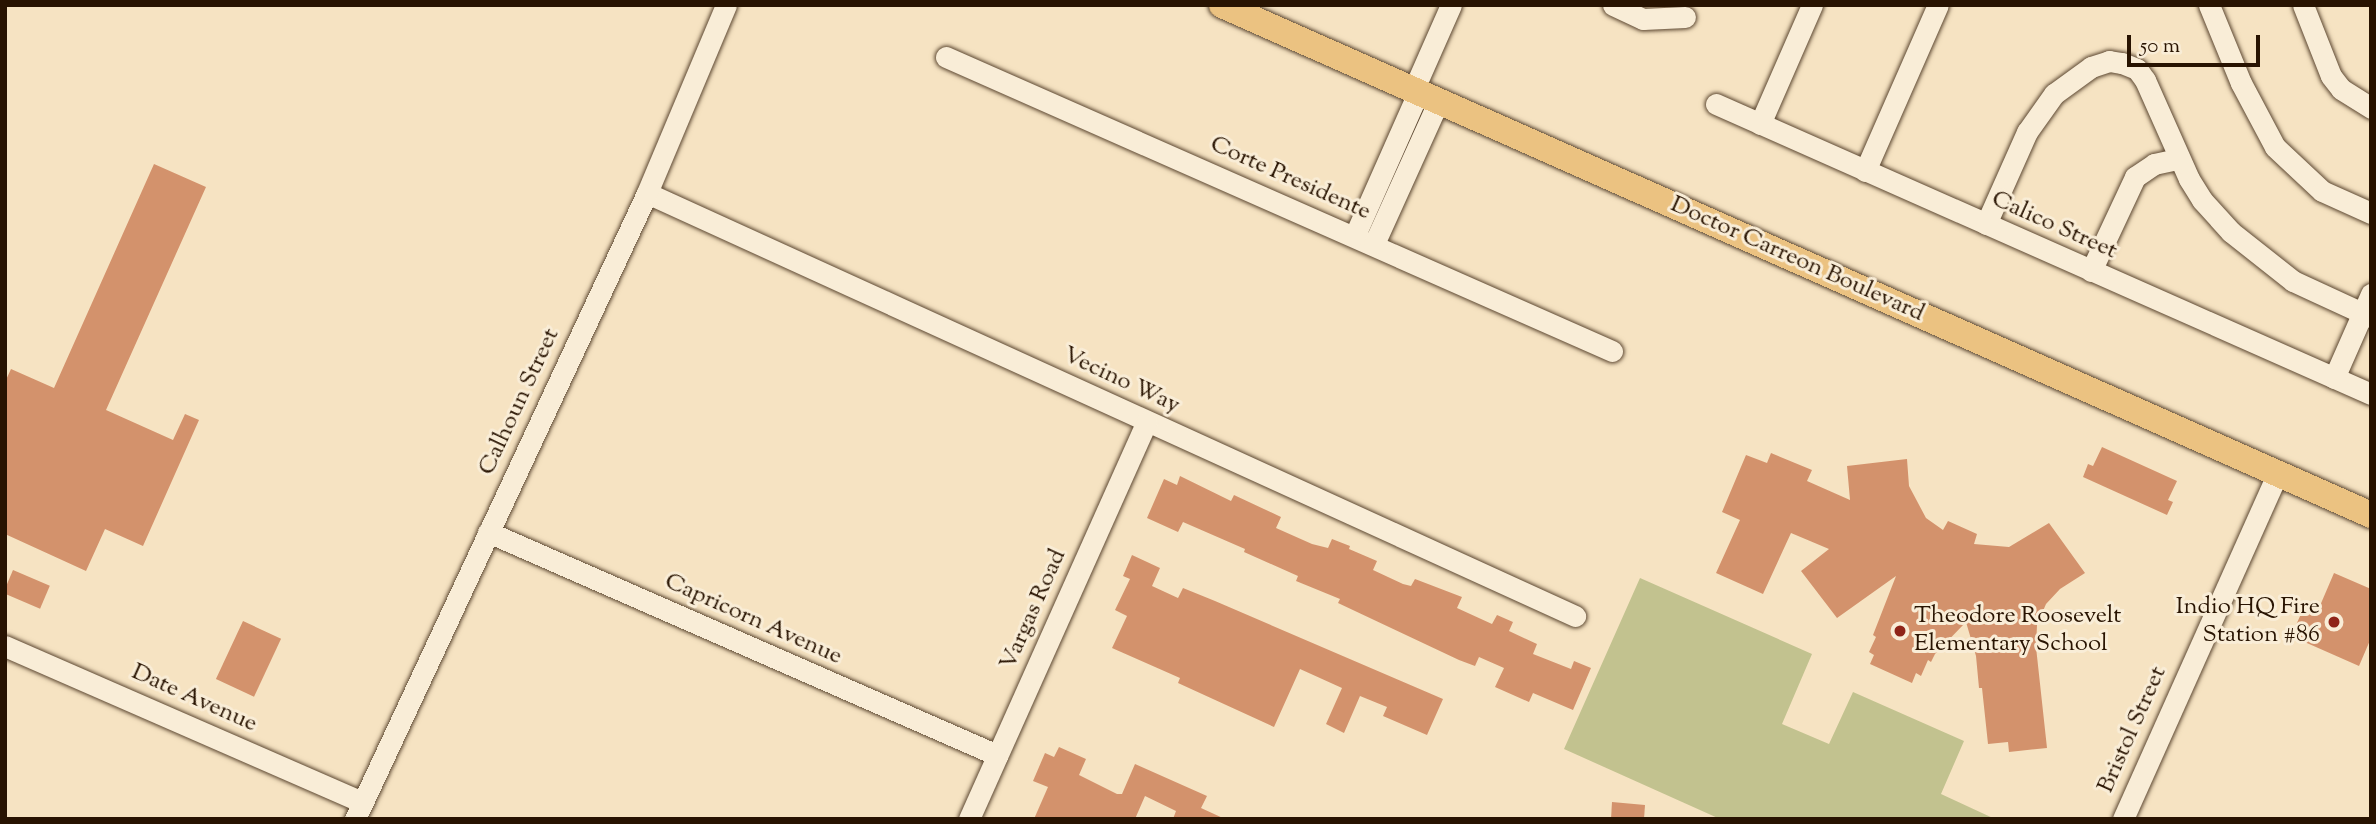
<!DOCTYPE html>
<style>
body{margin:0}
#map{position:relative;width:2376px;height:824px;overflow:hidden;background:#f6e3c2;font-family:"Sorts Mill Goudy",serif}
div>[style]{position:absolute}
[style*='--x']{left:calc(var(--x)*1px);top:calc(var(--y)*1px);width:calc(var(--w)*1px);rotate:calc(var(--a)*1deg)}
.green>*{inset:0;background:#c2c28f}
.building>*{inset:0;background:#d3926c;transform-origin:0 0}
.roads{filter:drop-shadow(0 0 2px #5c4731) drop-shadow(0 0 2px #5c4731)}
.minor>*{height:21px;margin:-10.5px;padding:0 10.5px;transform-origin:10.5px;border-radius:10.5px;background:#f9edd7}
.major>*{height:26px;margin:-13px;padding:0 13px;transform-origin:13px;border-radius:13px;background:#ebc281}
.dots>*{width:19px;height:19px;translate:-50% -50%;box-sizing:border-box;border:4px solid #f9edd7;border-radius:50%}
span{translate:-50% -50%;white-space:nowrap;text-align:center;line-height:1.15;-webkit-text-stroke:6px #f9edd7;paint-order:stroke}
.street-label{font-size:24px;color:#281301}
.poi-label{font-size:24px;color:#281301}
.right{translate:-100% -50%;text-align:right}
.left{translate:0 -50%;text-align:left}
.frame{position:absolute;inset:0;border:7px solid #281301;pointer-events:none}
.scale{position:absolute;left:2127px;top:35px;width:133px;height:32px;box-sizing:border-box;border:4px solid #281301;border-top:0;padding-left:9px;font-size:21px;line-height:24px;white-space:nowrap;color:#281301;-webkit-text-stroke:5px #f9edd7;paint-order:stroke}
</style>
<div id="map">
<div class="green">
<div style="clip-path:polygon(1640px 578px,1812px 654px,1782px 724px,1829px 744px,1853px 692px,1964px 741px,1941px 794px,1995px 819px,1720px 819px,1564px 749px)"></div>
</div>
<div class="building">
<div style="clip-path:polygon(154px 164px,206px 187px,106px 410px,173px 440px,185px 414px,199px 420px,143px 546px,105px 529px,86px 571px,5px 534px,5px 382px,11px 369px,54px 388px)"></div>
<div style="clip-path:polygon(2102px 447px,2177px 481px,2168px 500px,2173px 502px,2167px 515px,2083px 477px,2088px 464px,2093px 466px)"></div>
<div style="clip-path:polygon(1771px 453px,1812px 470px,1807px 481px,1850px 500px,1847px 466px,1907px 459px,1909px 486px,1926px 518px,1943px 530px,1948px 521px,1977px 534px,1974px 544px,2009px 547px,2049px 523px,2085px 573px,2060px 589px,2046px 604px,2037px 625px,2036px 647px,2047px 748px,2009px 752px,2008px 742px,1988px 744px,1982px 688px,1979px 688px,1976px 656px,1966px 622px,1935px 654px,1931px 662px,1928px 660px,1921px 676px,1916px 673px,1912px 683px,1870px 664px,1874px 655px,1869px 652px,1876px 637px,1873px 635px,1896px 576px,1837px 618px,1801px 571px,1829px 549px,1791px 533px,1763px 594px,1716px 573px,1740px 520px,1722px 512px,1746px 455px,1767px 463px)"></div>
<div style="clip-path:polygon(1180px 476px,1231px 501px,1234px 495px,1281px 517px,1276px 528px,1312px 544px,1328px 548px,1332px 539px,1350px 546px,1349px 549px,1377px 561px,1373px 570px,1403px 584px,1411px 586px,1415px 579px,1462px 597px,1457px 608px,1492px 624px,1497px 615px,1513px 622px,1509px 631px,1537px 644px,1533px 654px,1571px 669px,1574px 661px,1591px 668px,1573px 710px,1533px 693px,1529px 702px,1495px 687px,1504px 668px,1479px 657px,1475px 666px,1459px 660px,1338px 603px,1340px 599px,1296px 581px,1298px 576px,1244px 552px,1245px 549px,1183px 522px,1178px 532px,1147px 518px,1164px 479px,1177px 485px)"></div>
<div style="clip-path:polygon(1132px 555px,1160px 568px,1152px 586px,1178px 598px,1183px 588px,1215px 601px,1443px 699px,1427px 735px,1383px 716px,1387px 707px,1360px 696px,1344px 733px,1326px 724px,1342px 688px,1300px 669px,1274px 727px,1178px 683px,1180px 678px,1112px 648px,1127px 616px,1115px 610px,1130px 579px,1123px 576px)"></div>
<div style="left:13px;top:570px;width:40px;height:25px;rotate:23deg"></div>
<div style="clip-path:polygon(2334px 573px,2371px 589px,2371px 638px,2359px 666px,2291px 636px,2306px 603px,2319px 608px)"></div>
<div style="left:243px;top:621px;width:42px;height:64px;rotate:25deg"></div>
<div style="clip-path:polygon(1059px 747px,1086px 759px,1079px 775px,1117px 794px,1122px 794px,1135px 764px,1207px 796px,1201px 808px,1225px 819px,1173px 819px,1176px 811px,1145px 796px,1135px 819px,1034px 819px,1048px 787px,1033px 781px,1045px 753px,1054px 757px)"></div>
<div style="clip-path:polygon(1612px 802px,1645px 805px,1644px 819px,1611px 819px)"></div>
</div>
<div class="roads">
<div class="minor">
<div style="--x:1613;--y:5;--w:33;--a:25"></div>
<div style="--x:1643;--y:19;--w:42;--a:-2.7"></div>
<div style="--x:2209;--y:5;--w:84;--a:67.7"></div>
<div style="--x:2241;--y:83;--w:72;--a:62"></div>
<div style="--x:2275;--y:147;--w:64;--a:43.1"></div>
<div style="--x:2322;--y:191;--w:54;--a:24.2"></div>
<div style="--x:2303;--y:5;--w:76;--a:68.5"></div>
<div style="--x:2331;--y:76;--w:16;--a:52"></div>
<div style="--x:2341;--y:89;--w:36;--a:32"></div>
<div style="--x:946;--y:57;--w:728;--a:23.82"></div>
<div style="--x:1413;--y:91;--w:94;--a:-66.2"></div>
<div style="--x:1716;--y:104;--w:716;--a:23.88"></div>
<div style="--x:1760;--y:124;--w:130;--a:-66.4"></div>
<div style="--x:1865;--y:171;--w:181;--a:-66.3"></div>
<div style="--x:647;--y:193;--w:1020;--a:24.5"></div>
<div style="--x:1986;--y:224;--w:101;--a:-66"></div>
<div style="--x:2027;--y:132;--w:47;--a:-54.6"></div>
<div style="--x:2054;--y:94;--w:46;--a:-36.1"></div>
<div style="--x:2091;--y:67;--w:19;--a:-18"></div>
<div style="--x:2109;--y:61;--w:13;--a:9"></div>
<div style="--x:2122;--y:63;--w:16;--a:22"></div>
<div style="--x:2137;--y:69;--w:14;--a:54"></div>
<div style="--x:2145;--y:80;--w:108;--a:66"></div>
<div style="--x:2189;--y:179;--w:25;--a:58"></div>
<div style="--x:2202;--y:200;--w:43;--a:47.8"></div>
<div style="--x:2231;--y:232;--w:79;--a:38.3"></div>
<div style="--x:2293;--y:281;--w:86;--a:24.8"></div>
<div style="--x:1355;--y:235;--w:155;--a:-66.1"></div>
<div style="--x:1374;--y:244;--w:156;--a:-65.7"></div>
<div style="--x:2091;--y:271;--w:104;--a:-64.9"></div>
<div style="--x:2135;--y:177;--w:23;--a:-34"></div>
<div style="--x:2154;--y:164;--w:25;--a:-12"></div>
<div style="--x:2334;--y:378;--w:92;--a:-66.2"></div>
<div style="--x:488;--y:532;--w:556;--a:23.66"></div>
<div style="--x:5;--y:646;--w:390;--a:23.6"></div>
<div style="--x:355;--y:819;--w:691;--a:-64.99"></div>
<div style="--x:647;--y:193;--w:204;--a:-67.2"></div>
<div style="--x:969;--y:819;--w:435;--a:-65.9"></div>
<div style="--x:2123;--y:819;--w:380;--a:-65.9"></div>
</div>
<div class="major">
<div style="--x:1222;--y:5;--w:1257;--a:23.93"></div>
</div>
</div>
<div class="dots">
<div style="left:2334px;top:622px;background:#8f2418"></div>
<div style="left:1900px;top:631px;background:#8f2418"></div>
</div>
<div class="street-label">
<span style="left:1290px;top:179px;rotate:24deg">Corte Presidente</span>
<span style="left:2054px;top:226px;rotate:24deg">Calico Street</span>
<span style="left:1797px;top:260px;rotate:24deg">Doctor Carreon Boulevard</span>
<span style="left:1121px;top:381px;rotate:25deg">Vecino Way</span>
<span style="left:520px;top:402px;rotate:-65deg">Calhoun Street</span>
<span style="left:1034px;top:610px;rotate:-66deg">Vargas Road</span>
<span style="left:753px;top:620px;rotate:24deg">Capricorn Avenue</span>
<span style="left:194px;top:699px;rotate:24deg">Date Avenue</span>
<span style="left:2133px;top:730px;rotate:-66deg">Bristol Street</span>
</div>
<div class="poi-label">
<span class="right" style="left:2320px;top:622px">Indio HQ Fire<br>Station #86</span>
<span class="left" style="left:1914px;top:631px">Theodore Roosevelt<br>Elementary School</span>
</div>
<div class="frame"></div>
<div class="scale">50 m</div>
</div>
